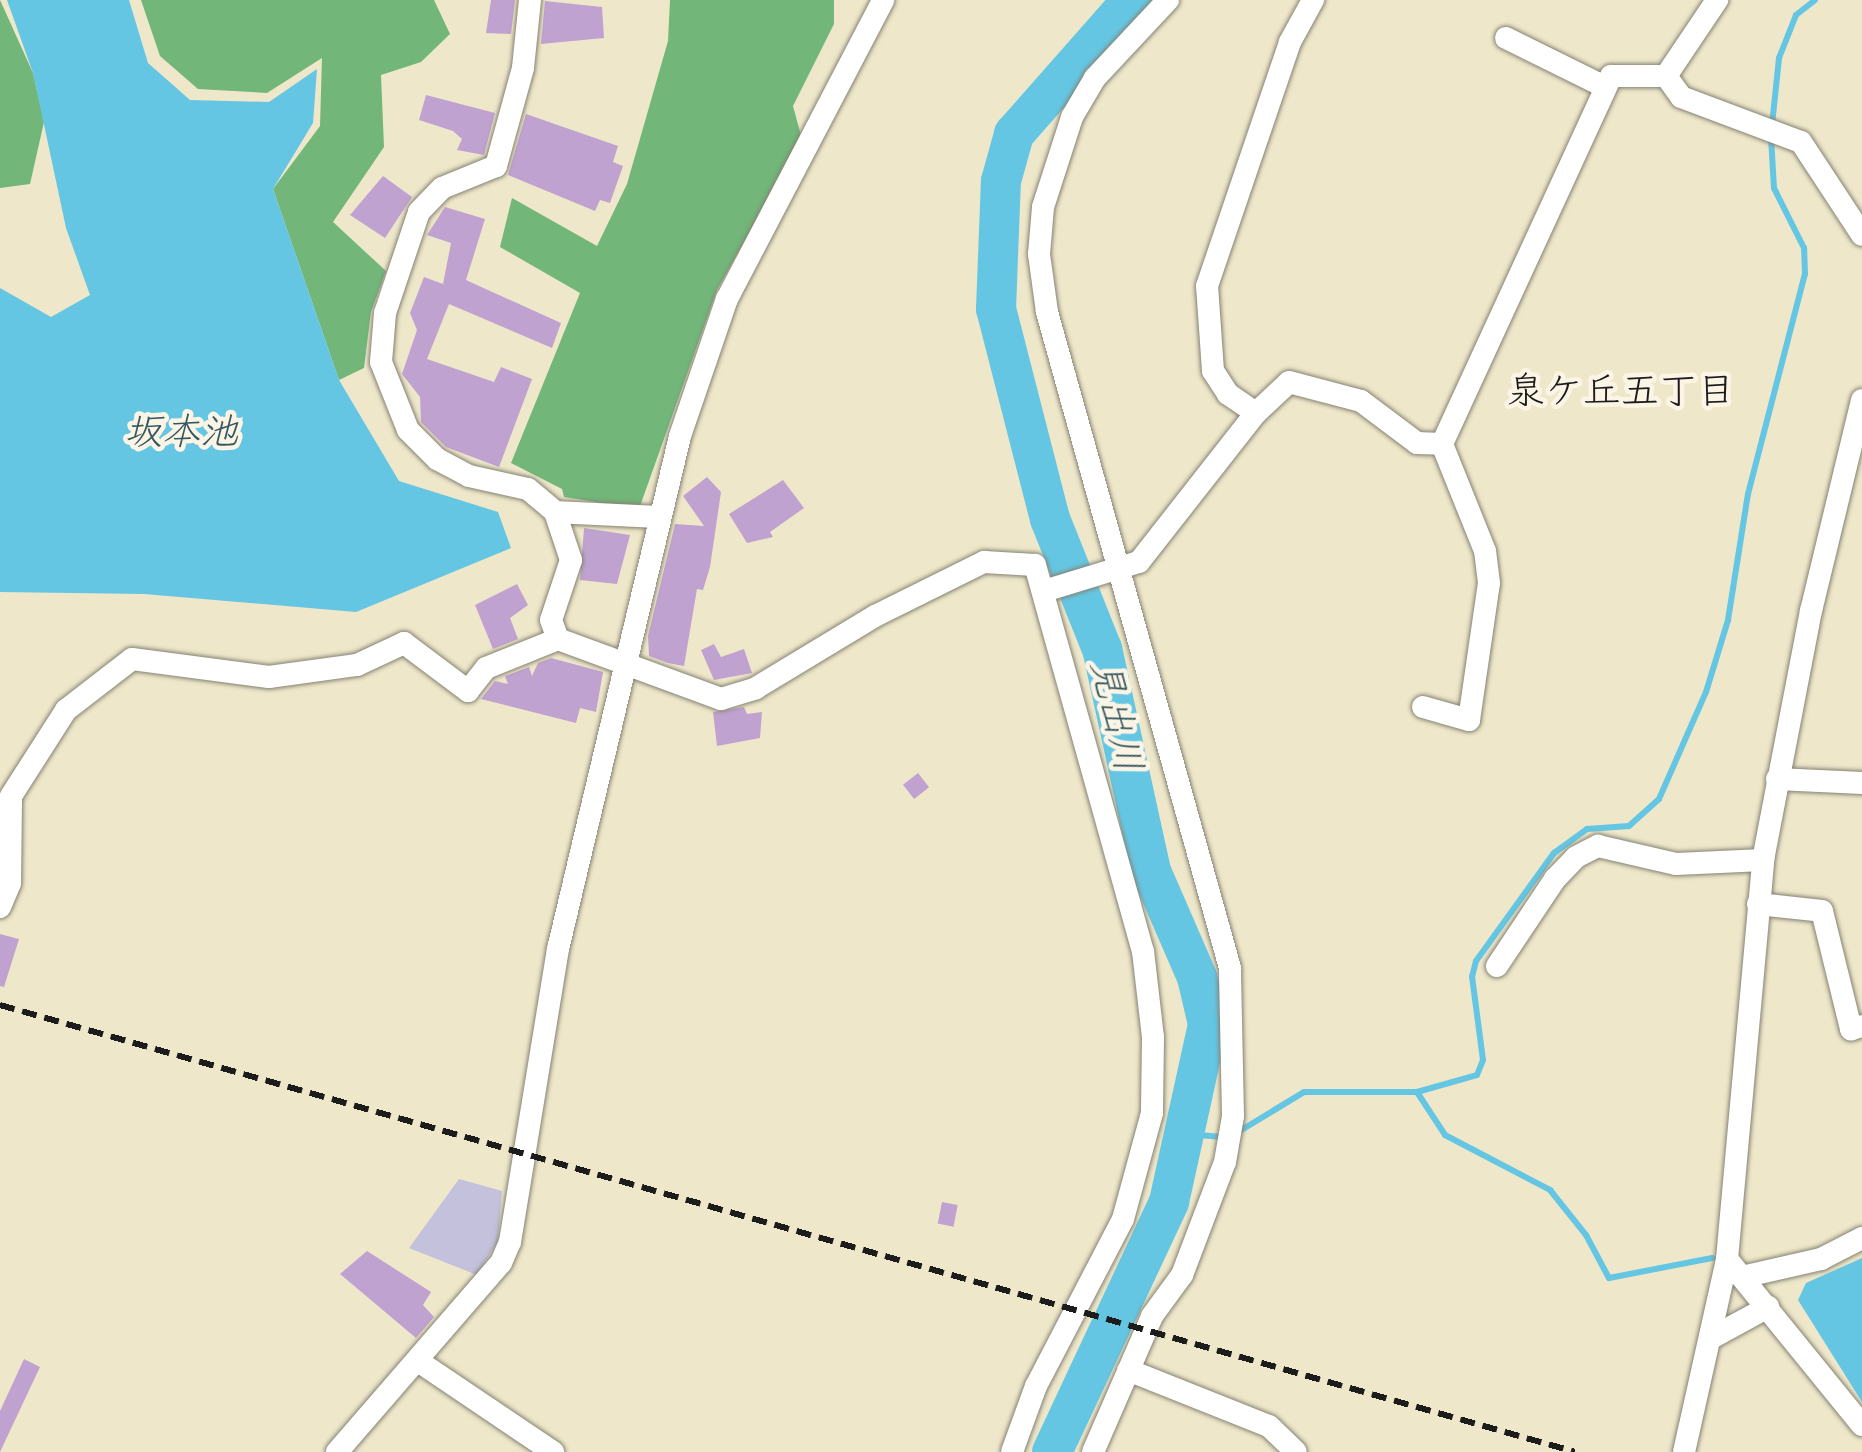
<!DOCTYPE html>
<meta charset="utf-8">
<style>
body{margin:0}
#map{position:relative;width:1862px;height:1452px;overflow:hidden;background:#eee7ca;font-family:Pangolin,"Klee One",sans-serif}
div>[style]{position:absolute}
[style*='--x']{left:calc(var(--x)*1px);top:calc(var(--y)*1px);width:calc(var(--w)*1px);rotate:calc(var(--a)*1deg)}
.industrial>*{inset:0;background:#c3c1db}
.forest>*{inset:0;background:#72b67a}
.water>*{inset:0;background:#65c6e3}
.stream>*{height:6px;margin:-3px;padding:0 3px;transform-origin:3px;border-radius:3px;background:#65c6e3}
.river>*{height:40px;margin:-20px;padding:0 20px;transform-origin:20px;border-radius:20px;background:#65c6e3}
.building>*{inset:0;background:#c0a2d0;transform-origin:0 0}
.roads{filter:drop-shadow(0 0 2px #858273) drop-shadow(0 0 2px #858273)}
.minor>*{height:22px;margin:-11px;padding:0 11px;transform-origin:11px;border-radius:11px;background:#fff}
.rail>*{height:6px;margin-top:-3px;transform-origin:0;background:repeating-linear-gradient(90deg,#1c1c1c 0 15px,transparent 0 23px)}
span{translate:-50% -50%;white-space:nowrap;text-align:center;line-height:1.15;-webkit-text-stroke:9px #fcf5e5;paint-order:stroke}
.neighbourhood-label{font-size:38px;color:#1c1c1c}
.water-label{font-size:38px;color:#365862;font-style:italic}
</style>
<div id="map">
<div class="industrial">
<div style="clip-path:polygon(459px 1179px,502px 1191px,498px 1241px,477px 1275px,409px 1248px)"></div>
</div>
<div class="forest">
<div style="clip-path:polygon(0 0,33px 73px,44px 122px,30px 184px,0 188px)"></div>
<div style="clip-path:polygon(141px 0,434px 0,450px 34px,421px 62px,381px 75px,384px 147px,333px 222px,386px 271px,371px 312px,364px 368px,339px 380px,273px 189px,320px 126px,322px 58px,267px 93px,198px 89px,160px 56px)"></div>
<div style="clip-path:polygon(670px 0,834px 0,834px 24px,793px 106px,802px 139px,717px 290px,639px 509px,564px 497px,562px 489px,511px 463px,580px 293px,500px 247px,512px 198px,597px 246px,627px 184px,668px 41px)"></div>
</div>
<div class="water">
<div style="clip-path:polygon(7px 0,129px 0,148px 63px,190px 100px,269px 102px,317px 69px,313px 123px,273px 189px,339px 380px,399px 481px,498px 512px,511px 548px,356px 612px,144px 594px,0 592px,0 288px,51px 317px,90px 295px,66px 228px,33px 73px)"></div>
<div style="clip-path:polygon(1862px 1258px,1862px 1402px,1798px 1300px,1806px 1283px)"></div>
</div>
<div class="stream">
<div style="--x:1772;--y:125;--w:67;--a:-84"></div>
<div style="--x:1779;--y:58;--w:46;--a:-68.4"></div>
<div style="--x:1796;--y:15;--w:24;--a:-38"></div>
<div style="--x:1417;--y:1092;--w:51;--a:56.9"></div>
<div style="--x:1445;--y:1135;--w:119;--a:27.6"></div>
<div style="--x:1550;--y:1190;--w:58;--a:51.3"></div>
<div style="--x:1586;--y:1235;--w:49;--a:61.9"></div>
<div style="--x:1609;--y:1278;--w:105;--a:-11"></div>
<div style="--x:1238;--y:1132;--w:77;--a:-31.2"></div>
<div style="--x:1304;--y:1092;--w:113;--a:0"></div>
<div style="--x:1417;--y:1092;--w:62;--a:-15.8"></div>
<div style="--x:1477;--y:1075;--w:16;--a:-68"></div>
<div style="--x:1483;--y:1060;--w:84;--a:-97.5"></div>
<div style="--x:1472;--y:977;--w:16;--a:-76"></div>
<div style="--x:1476;--y:961;--w:133;--a:-54.2"></div>
<div style="--x:1554;--y:853;--w:41;--a:-36"></div>
<div style="--x:1587;--y:829;--w:42;--a:-4.1"></div>
<div style="--x:1629;--y:826;--w:40;--a:-42"></div>
<div style="--x:1659;--y:799;--w:117;--a:-66.3"></div>
<div style="--x:1706;--y:692;--w:75;--a:-73"></div>
<div style="--x:1728;--y:620;--w:128;--a:-81"></div>
<div style="--x:1748;--y:494;--w:227;--a:-75.5"></div>
<div style="--x:1805;--y:274;--w:26;--a:-92"></div>
<div style="--x:1804;--y:248;--w:67;--a:-116.6"></div>
<div style="--x:1774;--y:188;--w:50;--a:-93.4"></div>
<div style="--x:1188;--y:1134;--w:34;--a:5"></div>
</div>
<div class="river">
<div style="--x:1052;--y:1452;--w:276;--a:-64.9"></div>
<div style="--x:1169;--y:1202;--w:182;--a:-77.6"></div>
<div style="--x:1208;--y:1024;--w:48;--a:-103.2"></div>
<div style="--x:1197;--y:977;--w:116;--a:-113.5"></div>
<div style="--x:1151;--y:871;--w:227;--a:-102.4"></div>
<div style="--x:1102;--y:649;--w:140;--a:-111.8"></div>
<div style="--x:1050;--y:519;--w:217;--a:-104.4"></div>
<div style="--x:996;--y:309;--w:128;--a:-87.8"></div>
<div style="--x:1001;--y:181;--w:49;--a:-74.5"></div>
<div style="--x:1014;--y:134;--w:179;--a:-48.6"></div>
</div>
<div class="building">
<div style="clip-path:polygon(491px 0,515px 0,511px 34px,486px 33px)"></div>
<div style="clip-path:polygon(545px 1px,602px 7px,604px 38px,541px 44px)"></div>
<div style="clip-path:polygon(426px 95px,495px 113px,484px 155px,457px 150px,462px 139px,453px 131px,419px 120px)"></div>
<div style="clip-path:polygon(526px 114px,618px 146px,613px 162px,623px 166px,610px 203px,600px 200px,595px 211px,508px 175px)"></div>
<div style="clip-path:polygon(383px 176px,412px 197px,385px 238px,350px 215px)"></div>
<div style="clip-path:polygon(445px 207px,485px 219px,466px 280px,561px 323px,552px 348px,449px 304px,427px 359px,494px 382px,501px 367px,532px 379px,499px 467px,446px 447px,421px 422px,420px 397px,402px 374px,417px 330px,410px 313px,424px 277px,443px 284px,451px 243px,427px 235px)"></div>
<div style="clip-path:polygon(707px 477px,721px 492px,710px 567px,703px 590px,697px 589px,684px 666px,668px 663px,649px 656px,648px 636px,675px 524px,704px 526px,683px 496px)"></div>
<div style="clip-path:polygon(783px 480px,804px 508px,770px 532px,773px 537px,747px 543px,729px 514px)"></div>
<div style="clip-path:polygon(584px 528px,630px 535px,617px 584px,580px 580px)"></div>
<div style="clip-path:polygon(517px 584px,528px 605px,510px 618px,518px 639px,493px 649px,475px 605px)"></div>
<div style="clip-path:polygon(714px 644px,721px 657px,744px 649px,752px 673px,714px 680px,701px 650px)"></div>
<div style="clip-path:polygon(551px 658px,603px 672px,596px 712px,580px 708px,576px 723px,481px 699px,495px 681px,508px 684px,505px 676px,529px 667px,532px 676px,538px 663px)"></div>
<div style="clip-path:polygon(744px 707px,747px 714px,762px 712px,760px 738px,717px 746px,713px 712px)"></div>
<div style="left:918px;top:773px;width:18px;height:19px;rotate:52deg"></div>
<div style="clip-path:polygon(0 934px,19px 939px,4px 987px,0 986px)"></div>
<div style="left:942px;top:1202px;width:16px;height:22px;rotate:11deg"></div>
<div style="clip-path:polygon(367px 1251px,431px 1292px,423px 1305px,434px 1317px,416px 1338px,340px 1274px)"></div>
<div style="clip-path:polygon(24px 1359px,40px 1367px,0 1452px,0 1411px)"></div>
</div>
<div class="roads">
<div class="minor">
<div style="--x:530;--y:0;--w:68;--a:95.9"></div>
<div style="--x:523;--y:68;--w:102;--a:105.4"></div>
<div style="--x:496;--y:166;--w:58;--a:157.8"></div>
<div style="--x:442;--y:188;--w:33;--a:134"></div>
<div style="--x:419;--y:212;--w:107;--a:108.6"></div>
<div style="--x:385;--y:313;--w:49;--a:94.7"></div>
<div style="--x:381;--y:362;--w:73;--a:68.3"></div>
<div style="--x:408;--y:430;--w:41;--a:45"></div>
<div style="--x:437;--y:459;--w:36;--a:28"></div>
<div style="--x:469;--y:476;--w:60;--a:12.4"></div>
<div style="--x:528;--y:489;--w:35;--a:40"></div>
<div style="--x:555;--y:512;--w:51;--a:71.6"></div>
<div style="--x:571;--y:560;--w:63;--a:108.4"></div>
<div style="--x:551;--y:620;--w:20;--a:70"></div>
<div style="--x:1506;--y:38;--w:110;--a:26.3"></div>
<div style="--x:1666;--y:76;--w:92;--a:-56.1"></div>
<div style="--x:1256;--y:413;--w:34;--a:-146"></div>
<div style="--x:1228;--y:394;--w:27;--a:-123"></div>
<div style="--x:1213;--y:371;--w:85;--a:-94"></div>
<div style="--x:1207;--y:286;--w:258;--a:-71.2"></div>
<div style="--x:1290;--y:42;--w:48;--a:-61.3"></div>
<div style="--x:555;--y:512;--w:103;--a:2.8"></div>
<div style="--x:1044;--y:591;--w:99;--a:-17"></div>
<div style="--x:1139;--y:562;--w:189;--a:-51.9"></div>
<div style="--x:1256;--y:413;--w:45;--a:-43.2"></div>
<div style="--x:1289;--y:382;--w:74;--a:14.8"></div>
<div style="--x:1361;--y:401;--w:70;--a:36.9"></div>
<div style="--x:1417;--y:443;--w:25;--a:2"></div>
<div style="--x:1423;--y:707;--w:48;--a:15.8"></div>
<div style="--x:1469;--y:720;--w:138;--a:-81.7"></div>
<div style="--x:1489;--y:583;--w:32;--a:-97"></div>
<div style="--x:1485;--y:551;--w:115;--a:-111.9"></div>
<div style="--x:1442;--y:444;--w:405;--a:-65.3"></div>
<div style="--x:1611;--y:76;--w:55;--a:0"></div>
<div style="--x:1666;--y:76;--w:26;--a:54"></div>
<div style="--x:1681;--y:97;--w:128;--a:20.6"></div>
<div style="--x:1801;--y:142;--w:111;--a:56.7"></div>
<div style="--x:1777;--y:779;--w:85;--a:2.7"></div>
<div style="--x:1758;--y:904;--w:64;--a:6.2"></div>
<div style="--x:1822;--y:911;--w:122;--a:76.2"></div>
<div style="--x:1851;--y:1029;--w:11;--a:-15"></div>
<div style="--x:0;--y:907;--w:26;--a:-67"></div>
<div style="--x:10;--y:883;--w:87;--a:-89.3"></div>
<div style="--x:11;--y:796;--w:102;--a:-57.4"></div>
<div style="--x:66;--y:710;--w:83;--a:-37.7"></div>
<div style="--x:132;--y:659;--w:138;--a:7.5"></div>
<div style="--x:269;--y:677;--w:89;--a:-7.8"></div>
<div style="--x:357;--y:665;--w:52;--a:-25.1"></div>
<div style="--x:404;--y:643;--w:80;--a:36.9"></div>
<div style="--x:468;--y:691;--w:29;--a:-52"></div>
<div style="--x:486;--y:668;--w:78;--a:-21.9"></div>
<div style="--x:558;--y:639;--w:174;--a:20.2"></div>
<div style="--x:721;--y:699;--w:37;--a:-17"></div>
<div style="--x:756;--y:688;--w:139;--a:-31.2"></div>
<div style="--x:875;--y:616;--w:122;--a:-26.4"></div>
<div style="--x:984;--y:562;--w:51;--a:3.4"></div>
<div style="--x:1035;--y:565;--w:401;--a:74.4"></div>
<div style="--x:1143;--y:951;--w:87;--a:83.4"></div>
<div style="--x:1153;--y:1037;--w:76;--a:90.8"></div>
<div style="--x:1152;--y:1113;--w:110;--a:105.3"></div>
<div style="--x:1123;--y:1219;--w:188;--a:117.5"></div>
<div style="--x:1036;--y:1386;--w:70;--a:110"></div>
<div style="--x:1497;--y:966;--w:105;--a:-56.3"></div>
<div style="--x:1555;--y:879;--w:30;--a:-46"></div>
<div style="--x:1576;--y:857;--w:25;--a:-27"></div>
<div style="--x:1598;--y:846;--w:80;--a:13"></div>
<div style="--x:1676;--y:864;--w:87;--a:-2.6"></div>
<div style="--x:1727;--y:1259;--w:214;--a:50.9"></div>
<div style="--x:1742;--y:1277;--w:81;--a:-12.8"></div>
<div style="--x:1821;--y:1259;--w:46;--a:-27.1"></div>
<div style="--x:1713;--y:1337;--w:63;--a:-28.6"></div>
<div style="--x:418;--y:1361;--w:163;--a:34"></div>
<div style="--x:1128;--y:1370;--w:152;--a:21.7"></div>
<div style="--x:1269;--y:1426;--w:37;--a:44"></div>
<div style="--x:337;--y:1452;--w:250;--a:-49.1"></div>
<div style="--x:501;--y:1263;--w:23;--a:-67"></div>
<div style="--x:510;--y:1242;--w:297;--a:-80.7"></div>
<div style="--x:558;--y:949;--w:527;--a:-76.62"></div>
<div style="--x:680;--y:436;--w:145;--a:-71.1"></div>
<div style="--x:727;--y:299;--w:337;--a:-62.4"></div>
<div style="--x:1093;--y:1452;--w:148;--a:-66.5"></div>
<div style="--x:1152;--y:1316;--w:51;--a:-53.8"></div>
<div style="--x:1182;--y:1275;--w:121;--a:-69.2"></div>
<div style="--x:1225;--y:1162;--w:47;--a:-80.1"></div>
<div style="--x:1233;--y:1116;--w:148;--a:-91.2"></div>
<div style="--x:1230;--y:968;--w:681;--a:-105.59"></div>
<div style="--x:1047;--y:312;--w:59;--a:-97.9"></div>
<div style="--x:1039;--y:254;--w:47;--a:-85.1"></div>
<div style="--x:1043;--y:207;--w:95;--a:-72.1"></div>
<div style="--x:1072;--y:117;--w:45;--a:-59.5"></div>
<div style="--x:1095;--y:78;--w:107;--a:-46.9"></div>
<div style="--x:1684;--y:1452;--w:198;--a:-77.4"></div>
<div style="--x:1727;--y:1259;--w:401;--a:-84.8"></div>
<div style="--x:1763;--y:860;--w:254;--a:-79.1"></div>
<div style="--x:1811;--y:611;--w:217;--a:-76.4"></div>
</div>
</div>
<div class="rail">
<div style="--x:0;--y:1005;--w:1637;--a:15.84"></div>
</div>
<div class="neighbourhood-label">
<span style="left:1621px;top:392px">泉ケ丘五丁目</span>
</div>
<div class="water-label">
<span style="left:181px;top:433px">坂本池</span>
<span style="left:1116px;top:716px;rotate:77deg">見出川</span>
</div>
</div>
